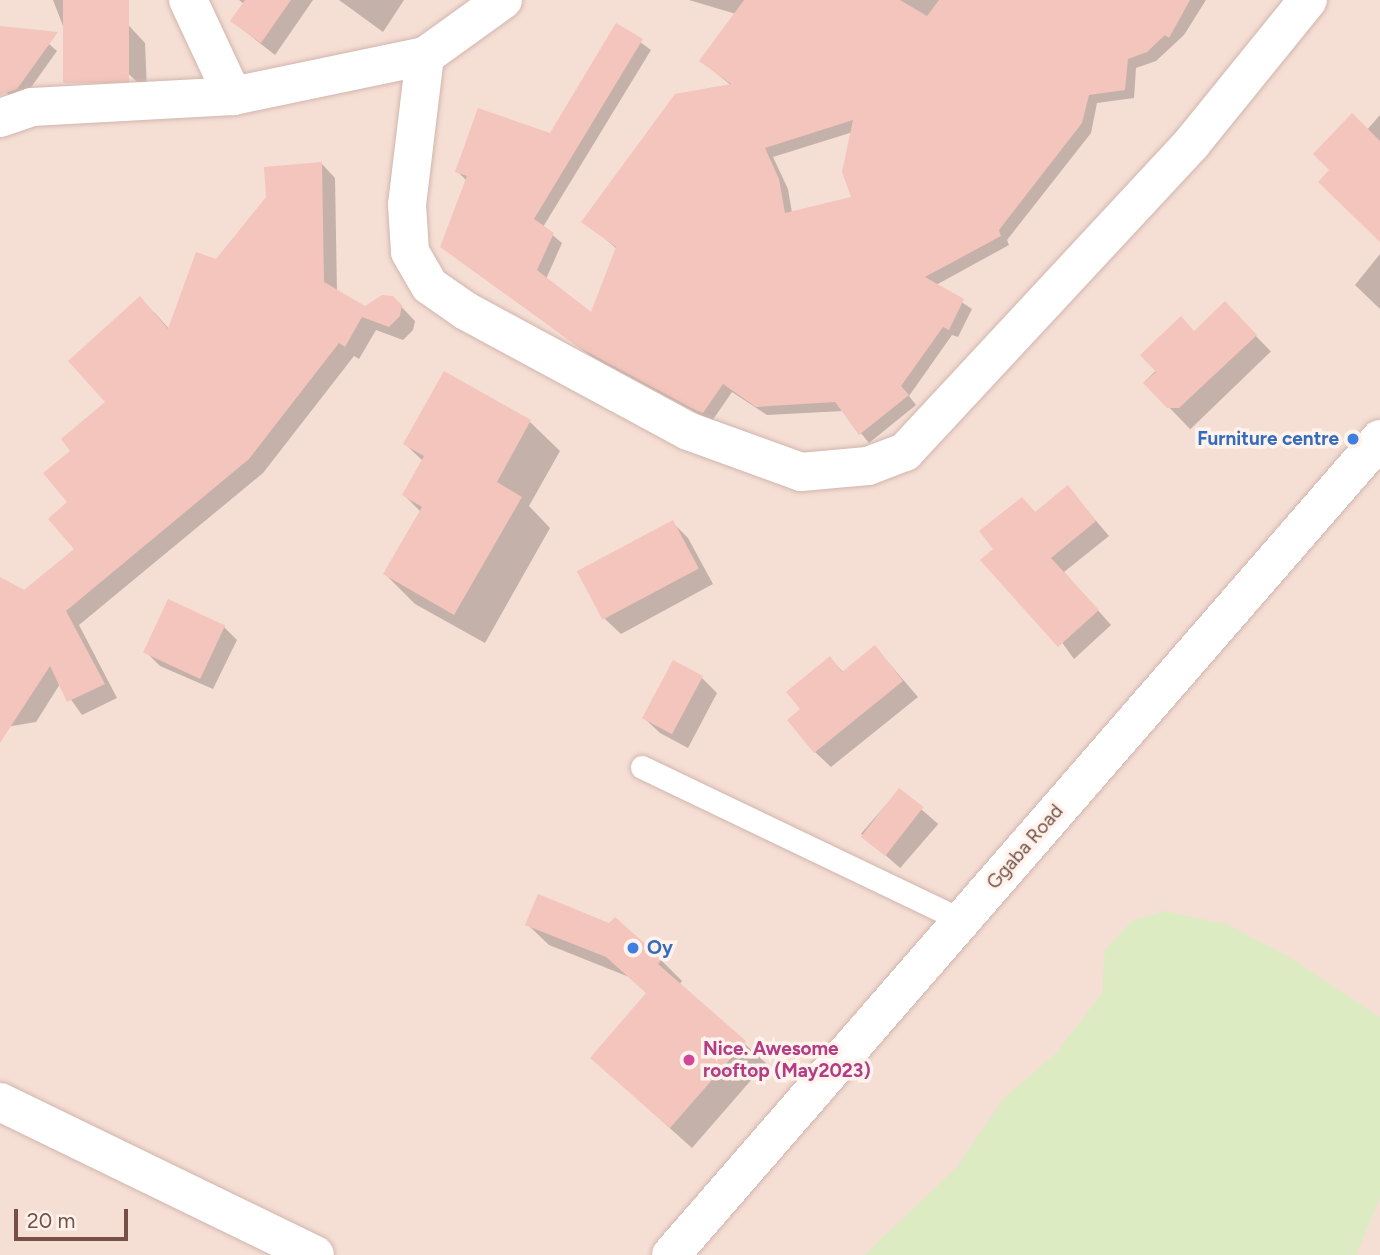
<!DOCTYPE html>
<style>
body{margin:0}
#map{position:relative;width:1380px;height:1255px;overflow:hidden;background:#fdeee5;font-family:Figtree,sans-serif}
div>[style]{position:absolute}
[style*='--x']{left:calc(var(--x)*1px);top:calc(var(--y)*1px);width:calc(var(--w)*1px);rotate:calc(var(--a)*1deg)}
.residential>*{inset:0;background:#f5ded4;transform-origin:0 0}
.green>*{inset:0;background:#ddebc3}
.shadow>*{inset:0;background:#0003;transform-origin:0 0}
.building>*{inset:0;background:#f3c5bc;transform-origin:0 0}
.roads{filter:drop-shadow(0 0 2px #d1b5ad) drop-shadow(0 0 2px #d1b5ad)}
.service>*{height:23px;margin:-11.5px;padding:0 11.5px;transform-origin:11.5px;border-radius:11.5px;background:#fff}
.minor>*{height:38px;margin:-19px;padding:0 19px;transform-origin:19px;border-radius:19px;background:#fff}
.secondary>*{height:38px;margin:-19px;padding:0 19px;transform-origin:19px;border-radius:19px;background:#fff}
.dots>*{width:19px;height:19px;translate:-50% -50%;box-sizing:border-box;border:4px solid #fff3ec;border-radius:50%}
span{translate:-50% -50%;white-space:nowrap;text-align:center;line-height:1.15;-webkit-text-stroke:7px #fff3ec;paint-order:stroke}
.shop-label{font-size:19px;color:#366cbe;font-weight:700}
.right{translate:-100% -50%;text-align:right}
.left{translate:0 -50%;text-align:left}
.street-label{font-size:19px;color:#774f49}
.hotel-label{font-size:19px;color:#b23c85;font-weight:700}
.scale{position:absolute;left:14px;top:1209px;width:114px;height:32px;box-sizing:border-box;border:4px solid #774f49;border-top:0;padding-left:9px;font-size:21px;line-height:24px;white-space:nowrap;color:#774f49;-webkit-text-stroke:5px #fff3ec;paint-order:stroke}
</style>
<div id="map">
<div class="residential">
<div style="left:0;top:0;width:1380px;height:1255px"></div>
</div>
<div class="green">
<div style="clip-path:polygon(1165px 911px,1229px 925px,1289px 957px,1380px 1017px,1380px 1198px,1356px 1255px,864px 1255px,957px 1167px,1003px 1099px,1057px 1052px,1102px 993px,1105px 950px,1133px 920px)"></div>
</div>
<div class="shadow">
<div style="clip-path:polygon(53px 0,105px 0,145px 43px,147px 91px,68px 18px,77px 39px,63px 26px)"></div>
<div style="clip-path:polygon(239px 0,313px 0,275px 55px,232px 21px,244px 4px)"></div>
<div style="clip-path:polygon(339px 0,404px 0,383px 32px)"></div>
<div style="clip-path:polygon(evenodd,689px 0,1206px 0,1184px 35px,1156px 61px,1136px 68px,1134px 98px,1097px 103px,1091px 133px,1007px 240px,1009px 245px,936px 285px,972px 309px,958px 337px,952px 335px,909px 396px,916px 405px,869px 443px,843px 411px,767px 415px,732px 392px,712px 421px,708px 419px,591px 356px,442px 247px,467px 181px,457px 171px,551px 135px,617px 25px,651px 50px,543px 227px,562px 243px,546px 279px,592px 315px,617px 249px,584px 221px,732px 86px,701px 61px,736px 14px,689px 0,853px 132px,853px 198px,792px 213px,788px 189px,773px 157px,853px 132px)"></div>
<div style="clip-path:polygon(10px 30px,49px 44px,57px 51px,27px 93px,12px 99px,0 86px,0 32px)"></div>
<div style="clip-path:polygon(1380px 115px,1380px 210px,1332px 170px)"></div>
<div style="clip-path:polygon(322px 164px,335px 178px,337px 292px,365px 308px,392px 297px,415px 321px,413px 330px,403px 340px,376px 330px,359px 359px,354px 356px,263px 473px,79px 625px,117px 698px,82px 715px,60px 684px,36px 722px,0 728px,0 579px,24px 592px,76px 549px,70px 503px,73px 451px,107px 403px,154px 312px,170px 330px,217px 261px)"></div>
<div style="clip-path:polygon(1380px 254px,1380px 309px,1355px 285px)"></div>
<div style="left:1225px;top:304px;width:66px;height:112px;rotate:46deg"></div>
<div style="clip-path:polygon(445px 373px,530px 422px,560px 451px,529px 506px,550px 528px,485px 643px,415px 604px,385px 574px,421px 512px,404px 495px,423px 461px,405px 444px)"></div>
<div style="clip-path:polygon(1068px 488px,1109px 536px,1064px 572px,1111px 625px,1074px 659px,995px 550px,1022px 499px,1036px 513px)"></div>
<div style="clip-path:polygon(673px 523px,688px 538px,713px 584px,621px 634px,605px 619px)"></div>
<div style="clip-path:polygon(224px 627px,237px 640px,213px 689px,160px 666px,147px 653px)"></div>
<div style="clip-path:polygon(875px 647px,918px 697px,831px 767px,815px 752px,803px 709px,830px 658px,844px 673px)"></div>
<div style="clip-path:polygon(702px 678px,717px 693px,688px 748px,660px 733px,644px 718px)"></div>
<div style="left:899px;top:790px;width:52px;height:58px;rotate:41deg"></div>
<div style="clip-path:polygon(527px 924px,661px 960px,682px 981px,679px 985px,766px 1063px,692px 1148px,592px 1058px,648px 994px,629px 977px,549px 945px)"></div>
</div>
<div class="building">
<div style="left:63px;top:0;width:66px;height:83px"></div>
<div style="clip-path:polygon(245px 0,291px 0,261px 43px,230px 21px)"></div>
<div style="clip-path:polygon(evenodd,744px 0,900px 0,927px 16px,939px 0,1190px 0,1169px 38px,1165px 35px,1147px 52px,1128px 59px,1125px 90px,1089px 95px,1082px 123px,999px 230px,1001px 236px,925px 277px,964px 299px,949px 330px,943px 327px,901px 386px,909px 395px,859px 435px,835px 402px,756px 407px,723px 384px,703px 413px,697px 411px,580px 348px,440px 247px,467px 176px,455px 172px,478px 108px,550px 133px,616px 23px,643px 39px,534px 219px,554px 233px,537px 270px,591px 312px,616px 247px,581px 222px,675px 94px,731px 84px,699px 61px,744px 0,853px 120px,842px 172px,851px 197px,785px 213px,779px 179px,765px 148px,853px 120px)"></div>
<div style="clip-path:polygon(0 26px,58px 32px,17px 89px,0 95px)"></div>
<div style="clip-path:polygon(1352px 113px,1380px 141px,1380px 242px,1318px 182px,1329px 170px,1313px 154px)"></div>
<div style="clip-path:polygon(322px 162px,324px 282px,365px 306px,382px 295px,393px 296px,402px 305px,400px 316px,389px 327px,362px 317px,345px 347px,339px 343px,249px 459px,66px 611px,105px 684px,67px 702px,50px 666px,0 743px,0 577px,24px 590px,74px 549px,48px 519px,67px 502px,43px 473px,70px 451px,61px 439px,105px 402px,68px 361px,140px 296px,168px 329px,196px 252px,216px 259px,266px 197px,264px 167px)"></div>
<div style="clip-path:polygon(1225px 301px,1257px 335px,1179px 408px,1167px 408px,1143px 383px,1156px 372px,1140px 355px,1181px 316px,1194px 331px)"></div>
<div style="clip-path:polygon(444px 371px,531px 420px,497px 482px,522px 497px,454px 615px,383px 574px,422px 507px,402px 495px,424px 456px,403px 444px)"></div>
<div style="clip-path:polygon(1068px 485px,1096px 521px,1051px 558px,1099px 610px,1058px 647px,980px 560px,993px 549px,979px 531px,1022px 497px,1035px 512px)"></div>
<div style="left:673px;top:520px;width:55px;height:109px;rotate:62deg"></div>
<div style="left:168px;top:599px;width:63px;height:59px;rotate:25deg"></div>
<div style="clip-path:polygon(875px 645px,903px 681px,814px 753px,787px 720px,800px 709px,786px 692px,830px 656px,842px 672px)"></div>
<div style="left:673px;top:660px;width:34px;height:66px;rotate:28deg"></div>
<div style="left:899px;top:788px;width:31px;height:62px;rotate:38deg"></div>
<div style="clip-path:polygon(538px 894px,609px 923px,615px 917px,662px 959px,658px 964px,746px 1041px,670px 1128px,590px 1058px,646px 993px,606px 957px,525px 925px)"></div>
</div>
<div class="roads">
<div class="service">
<div style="--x:642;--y:767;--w:355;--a:25.6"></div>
</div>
<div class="minor">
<div style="--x:188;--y:0;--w:106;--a:64.9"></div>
<div style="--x:425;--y:56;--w:150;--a:96.9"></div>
<div style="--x:407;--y:205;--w:47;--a:86.3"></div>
<div style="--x:410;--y:252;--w:39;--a:60"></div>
<div style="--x:430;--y:286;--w:44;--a:34.8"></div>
<div style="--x:466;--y:311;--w:252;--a:28.4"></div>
<div style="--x:688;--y:431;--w:120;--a:19.9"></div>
<div style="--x:801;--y:472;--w:67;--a:-5.1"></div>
<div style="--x:868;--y:466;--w:40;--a:-21"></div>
<div style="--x:905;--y:452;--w:422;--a:-47.1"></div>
<div style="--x:1192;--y:143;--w:184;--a:-51"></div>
<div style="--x:0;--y:118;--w:34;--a:-19"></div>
<div style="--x:32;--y:107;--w:201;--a:-3.1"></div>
<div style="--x:233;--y:96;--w:196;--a:-11.8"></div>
<div style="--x:425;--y:56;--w:96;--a:-35.7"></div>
<div style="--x:0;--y:1102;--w:350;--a:25.9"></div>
</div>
<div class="secondary">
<div style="--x:671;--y:1255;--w:1081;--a:-49.01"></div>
</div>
</div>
<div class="dots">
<div style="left:1353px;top:439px;background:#3f7fe0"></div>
<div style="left:633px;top:948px;background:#3f7fe0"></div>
<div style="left:689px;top:1060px;background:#d1479c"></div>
</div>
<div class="shop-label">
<span class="right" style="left:1339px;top:439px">Furniture centre</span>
<span class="left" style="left:647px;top:948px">Oy</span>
</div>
<div class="street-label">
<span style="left:1025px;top:847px;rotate:-49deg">Ggaba Road</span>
</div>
<div class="hotel-label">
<span class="left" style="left:703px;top:1060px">Nice. Awesome<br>rooftop (May2023)</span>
</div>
<div class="scale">20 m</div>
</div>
